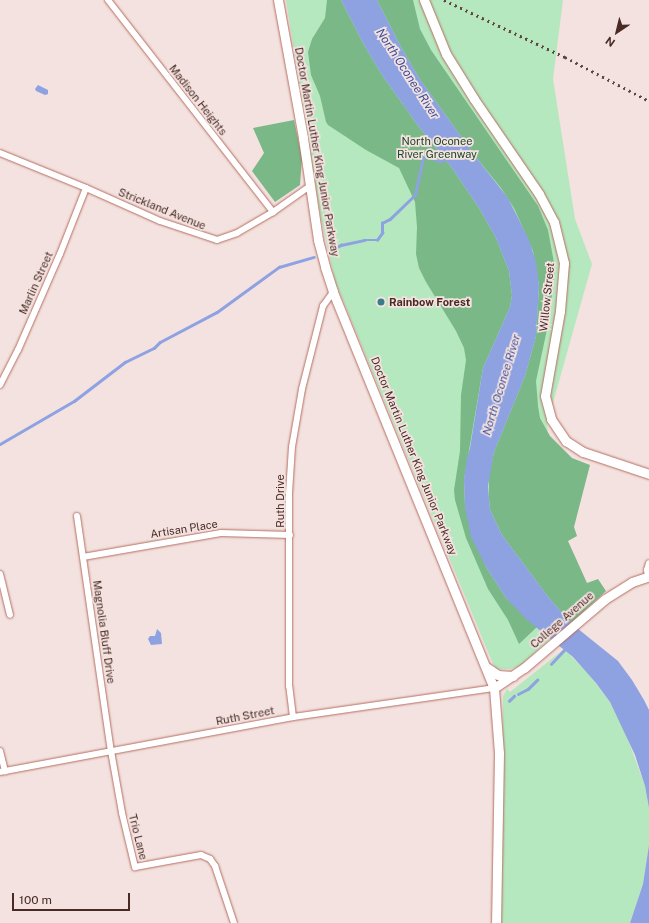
<!DOCTYPE html>
<style>
body{margin:0}
#map{position:relative;width:649px;height:923px;overflow:hidden;background:#f3e2df;font-family:"Public Sans",sans-serif}
div>[style]{position:absolute}
[style*='--x']{left:calc(var(--x)*1px);top:calc(var(--y)*1px);width:calc(var(--w)*1px);rotate:calc(var(--a)*1deg)}
.green>*{inset:0;background:#b5e8be}
.forest>*{inset:0;background:#7ab887}
.water>*{inset:0;background:#8ea2e2}
.stream>*{height:2.5px;margin:-1.25px;padding:0 1.25px;transform-origin:1.25px;border-radius:1.25px;background:#8ea2e2}
.roads{filter:drop-shadow(0 0 1px #b66d61) drop-shadow(0 0 1px #b66d61)}
.street>*{height:6px;margin:-3px;padding:0 3px;transform-origin:3px;border-radius:3px;background:#fff}
.secondary>*{height:9px;margin:-4.5px;padding:0 4.5px;transform-origin:4.5px;border-radius:4.5px;background:#fff}
.rail>*{height:2.5px;margin-top:-1.25px;transform-origin:0;background:repeating-linear-gradient(90deg,#61443f 0 2px,transparent 0 6px)}
.dots>*{width:11px;height:11px;translate:-50% -50%;box-sizing:border-box;border:2px solid #f3e2df;border-radius:50%}
span{translate:-50% -50%;white-space:nowrap;text-align:center;line-height:1.15;-webkit-text-stroke:3.5px #f3e2df;paint-order:stroke}
.street-label{font-size:11px;color:#492a25}
.park-label{font-size:11px;color:#194726}
.poi-label{font-size:11px;color:#492a25;font-weight:700}
.left{translate:0 -50%;text-align:left}
.water-label{font-size:12px;color:#3a4d99;font-style:italic}
.north{position:absolute;left:597px;top:12px;width:40px;height:40px;-webkit-text-stroke:3px #f3e2df;paint-order:stroke;rotate:215deg;font-size:11px;font-weight:700;line-height:16px;text-align:center;color:#492a25}
.north::after{content:'';display:block;margin:auto;width:14px;height:18px;background:#492a25;clip-path:polygon(50% 0,100% 100%,50% 72%,0 100%)}
.scale{position:absolute;left:12px;top:893px;width:118px;height:18px;box-sizing:border-box;border:2px solid #492a25;border-top:0;padding-left:5px;font-size:12px;line-height:14px;white-space:nowrap;color:#492a25;-webkit-text-stroke:3px #f3e2df;paint-order:stroke}
</style>
<div id="map">
<div class="green">
<div style="clip-path:polygon(286px 0,563px 0,553px 79px,575px 219px,592px 264px,547px 424px,561px 538px,594px 599px,520px 666px,510px 669px,497px 669px,493px 664px,335px 281px,320px 213px)"></div>
<div style="clip-path:polygon(564px 649px,589px 674px,610px 702px,626px 734px,645px 786px,649px 808px,649px 845px,643px 884px,630px 923px,500px 923px,503px 696px,507px 689px,510px 692px)"></div>
</div>
<div class="forest">
<div style="clip-path:polygon(327px 0,341px 0,364px 45px,382px 75px,419px 127px,452px 168px,479px 208px,496px 238px,509px 271px,512px 295px,510px 307px,483px 368px,464px 480px,465px 507px,486px 567px,506px 598px,537px 627px,519px 644px,508px 620px,488px 589px,466px 538px,455px 500px,454px 490px,460px 451px,461px 395px,466px 360px,464px 348px,456px 331px,426px 282px,419px 268px,416px 254px,417px 227px,415px 202px,399px 168px,366px 150px,328px 125px,326px 122px,320px 96px,311px 75px,308px 52px,312px 39px,325px 18px)"></div>
<div style="clip-path:polygon(377px 0,413px 0,420px 29px,431px 50px,538px 206px,548px 230px,555px 268px,549px 320px,536px 381px,538px 406px,540px 418px,550px 436px,572px 458px,590px 465px,574px 527px,577px 536px,568px 541px,587px 583px,598px 579px,606px 591px,571px 623px,549px 598px,502px 535px,490px 510px,489px 498px,489px 475px,494px 452px,525px 376px,536px 336px,539px 286px,533px 251px,514px 208px,501px 188px,475px 156px,419px 78px,401px 47px)"></div>
<div style="clip-path:polygon(294px 120px,302px 158px,300px 185px,275px 202px,252px 171px,264px 153px,253px 128px)"></div>
</div>
<div class="water">
<div style="clip-path:polygon(341px 0,377px 0,401px 47px,419px 78px,475px 156px,508px 198px,529px 240px,536px 262px,539px 286px,536px 336px,525px 376px,494px 452px,488px 486px,490px 510px,502px 535px,549px 598px,572px 624px,618px 661px,632px 680px,644px 700px,649px 710px,649px 808px,645px 786px,635px 755px,610px 702px,596px 683px,573px 657px,527px 620px,506px 598px,486px 567px,471px 537px,465px 507px,464px 480px,467px 458px,470px 448px,483px 368px,510px 307px,512px 295px,509px 271px,496px 238px,479px 208px,452px 168px,419px 127px,382px 75px,364px 45px)"></div>
<div style="clip-path:polygon(38px 85px,48px 90px,48px 94px,45px 95px,36px 91px,35px 89px)"></div>
<div style="clip-path:polygon(157px 629px,161px 633px,162px 644px,151px 645px,148px 639px,150px 636px,155px 636px)"></div>
<div style="clip-path:polygon(649px 845px,649px 923px,630px 923px,643px 884px)"></div>
</div>
<div class="stream">
<div style="--x:330;--y:251;--w:13;--a:-29"></div>
<div style="--x:341;--y:245;--w:24;--a:-12"></div>
<div style="--x:364;--y:240;--w:13;--a:0"></div>
<div style="--x:377;--y:240;--w:9;--a:-54"></div>
<div style="--x:382;--y:233;--w:10;--a:-90"></div>
<div style="--x:382;--y:223;--w:9;--a:-27"></div>
<div style="--x:390;--y:219;--w:35;--a:-44"></div>
<div style="--x:415;--y:195;--w:38;--a:-78"></div>
<div style="--x:423;--y:158;--w:5;--a:-22"></div>
<div style="--x:428;--y:156;--w:12;--a:24"></div>
<div style="--x:439;--y:161;--w:8;--a:-14"></div>
<div style="--x:0;--y:444;--w:86;--a:-30.2"></div>
<div style="--x:74;--y:401;--w:64;--a:-37.4"></div>
<div style="--x:125;--y:362;--w:32;--a:-26"></div>
<div style="--x:154;--y:348;--w:8;--a:-45"></div>
<div style="--x:160;--y:342;--w:64;--a:-27.8"></div>
<div style="--x:217;--y:312;--w:77;--a:-36"></div>
<div style="--x:279;--y:267;--w:36;--a:-16"></div>
<div style="--x:551;--y:664;--w:23;--a:-47"></div>
<div style="--x:518;--y:694;--w:11;--a:-27"></div>
<div style="--x:528;--y:689;--w:13;--a:-45"></div>
<div style="--x:509;--y:701;--w:7;--a:-45"></div>
</div>
<div class="roads">
<div class="street">
<div style="--x:108;--y:0;--w:269;--a:52.1"></div>
<div style="--x:0;--y:153;--w:93;--a:22.1"></div>
<div style="--x:86;--y:188;--w:81;--a:24"></div>
<div style="--x:160;--y:221;--w:60;--a:18.4"></div>
<div style="--x:217;--y:240;--w:21;--a:-19"></div>
<div style="--x:237;--y:233;--w:42;--a:-30.3"></div>
<div style="--x:273;--y:212;--w:45;--a:-35.1"></div>
<div style="--x:0;--y:385;--w:39;--a:-63"></div>
<div style="--x:18;--y:350;--w:105;--a:-66.4"></div>
<div style="--x:60;--y:254;--w:71;--a:-68.5"></div>
<div style="--x:77;--y:516;--w:237;--a:81.8"></div>
<div style="--x:111;--y:751;--w:63;--a:79.9"></div>
<div style="--x:122;--y:813;--w:56;--a:76.5"></div>
<div style="--x:135;--y:867;--w:67;--a:-10.3"></div>
<div style="--x:201;--y:855;--w:10;--a:24"></div>
<div style="--x:210;--y:859;--w:9;--a:54"></div>
<div style="--x:215;--y:866;--w:60;--a:71.6"></div>
<div style="--x:83;--y:557;--w:140;--a:-9.9"></div>
<div style="--x:221;--y:533;--w:69;--a:1.7"></div>
<div style="--x:0;--y:574;--w:42;--a:76.3"></div>
<div style="--x:648;--y:576;--w:6;--a:-99"></div>
<div style="--x:647;--y:570;--w:7;--a:-74"></div>
<div style="--x:293;--y:717;--w:31;--a:-97"></div>
<div style="--x:289;--y:686;--w:193;--a:-90"></div>
<div style="--x:289;--y:493;--w:46;--a:-86.3"></div>
<div style="--x:292;--y:447;--w:59;--a:-80.2"></div>
<div style="--x:302;--y:389;--w:86;--a:-75.8"></div>
<div style="--x:323;--y:306;--w:17;--a:-54"></div>
<div style="--x:0;--y:751;--w:21;--a:76"></div>
<div style="--x:0;--y:772;--w:298;--a:-10.6"></div>
<div style="--x:293;--y:717;--w:203;--a:-8.2"></div>
</div>
<div class="secondary">
<div style="--x:278;--y:0;--w:140;--a:79.7"></div>
<div style="--x:303;--y:138;--w:103;--a:81.6"></div>
<div style="--x:318;--y:240;--w:28;--a:75"></div>
<div style="--x:325;--y:267;--w:26;--a:72"></div>
<div style="--x:333;--y:292;--w:427;--a:67.9"></div>
<div style="--x:494;--y:688;--w:65;--a:85.6"></div>
<div style="--x:499;--y:753;--w:170;--a:91"></div>
<div style="--x:424;--y:0;--w:58;--a:67.8"></div>
<div style="--x:446;--y:54;--w:53;--a:58.1"></div>
<div style="--x:474;--y:99;--w:115;--a:55.6"></div>
<div style="--x:539;--y:194;--w:32;--a:62"></div>
<div style="--x:554;--y:222;--w:42;--a:76.3"></div>
<div style="--x:564;--y:263;--w:48;--a:94.8"></div>
<div style="--x:560;--y:311;--w:86;--a:100"></div>
<div style="--x:545;--y:396;--w:24;--a:75"></div>
<div style="--x:551;--y:419;--w:27;--a:56"></div>
<div style="--x:566;--y:441;--w:20;--a:33"></div>
<div style="--x:583;--y:452;--w:70;--a:18.4"></div>
<div style="--x:486;--y:667;--w:14;--a:34"></div>
<div style="--x:498;--y:675;--w:15;--a:4"></div>
<div style="--x:494;--y:688;--w:36;--a:-34"></div>
<div style="--x:524;--y:668;--w:106;--a:-40.4"></div>
<div style="--x:605;--y:599;--w:32;--a:-32"></div>
<div style="--x:632;--y:582;--w:18;--a:-19"></div>
</div>
</div>
<div class="rail">
<div style="--x:444;--y:0;--w:134;--a:25.2"></div>
<div style="--x:565;--y:57;--w:95;--a:27.6"></div>
</div>
<div class="dots">
<div style="left:381px;top:302px;background:#377d89"></div>
</div>
<div class="street-label">
<span style="left:198px;top:100px;rotate:52deg">Madison Heights</span>
<span style="left:317px;top:152px;rotate:80deg">Doctor Martin Luther King Junior Parkway</span>
<span style="left:162px;top:209px;rotate:22deg">Strickland Avenue</span>
<span style="left:36px;top:283px;rotate:-66deg">Marlin Street</span>
<span style="left:547px;top:297px;rotate:-84deg">Willow Street</span>
<span style="left:414px;top:456px;rotate:68deg">Doctor Martin Luther King Junior Parkway</span>
<span style="left:280px;top:501px;rotate:-90deg">Ruth Drive</span>
<span style="left:184px;top:529px;rotate:-9deg">Artisan Place</span>
<span style="left:562px;top:620px;rotate:-41deg">College Avenue</span>
<span style="left:104px;top:632px;rotate:82deg">Magnolia Bluff Drive</span>
<span style="left:245px;top:716px;rotate:-11deg">Ruth Street</span>
<span style="left:138px;top:837px;rotate:76deg">Trio Lane</span>
</div>
<div class="park-label">
<span style="left:437px;top:148px">North Oconee<br>River Greenway</span>
</div>
<div class="poi-label">
<span class="left" style="left:389px;top:302px">Rainbow Forest</span>
</div>
<div class="water-label">
<span style="left:407px;top:74px;rotate:57deg">North Oconee River</span>
<span style="left:502px;top:385px;rotate:-73deg">North Oconee River</span>
</div>
<div class="north">N</div>
<div class="scale">100 m</div>
</div>
